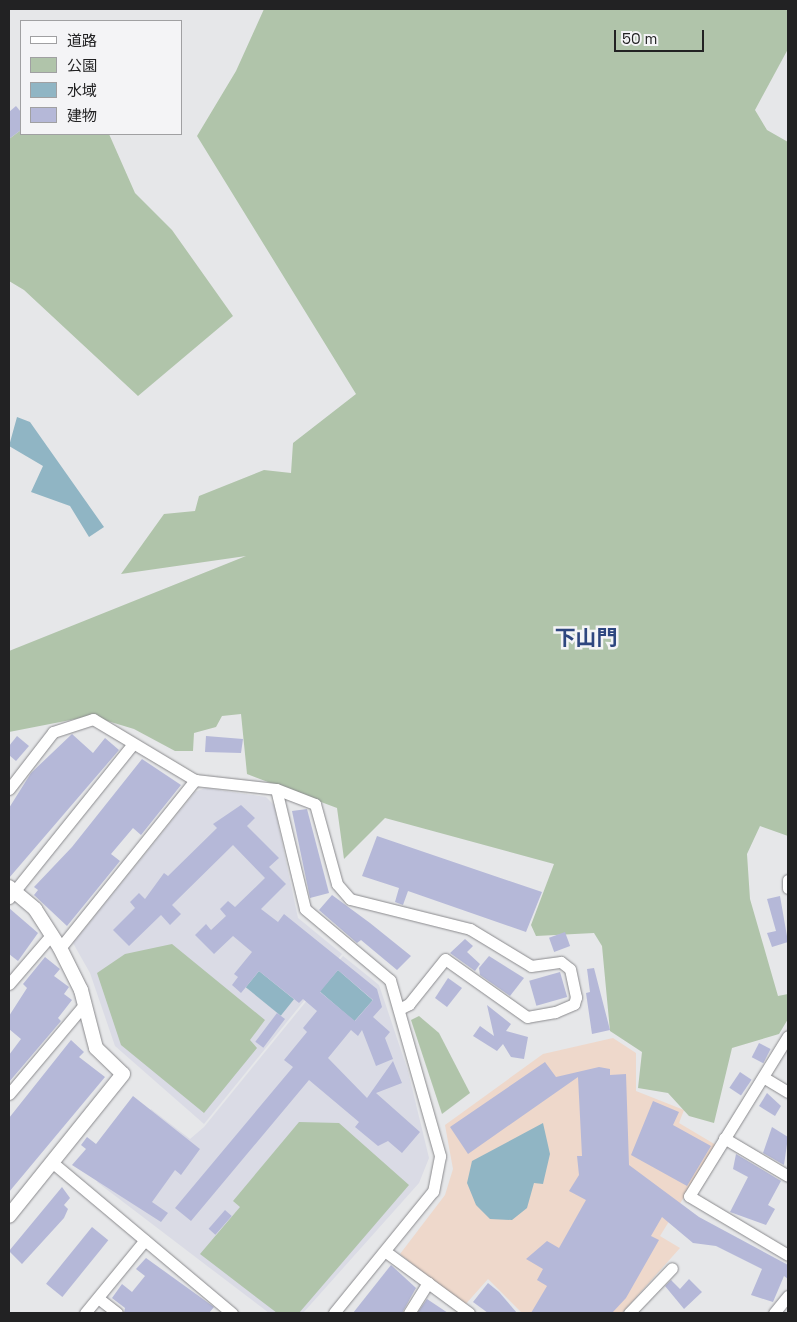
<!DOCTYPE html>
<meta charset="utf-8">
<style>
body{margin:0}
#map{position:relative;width:797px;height:1322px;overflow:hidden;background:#e6e7e9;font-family:"Space Grotesk","Noto Sans JP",sans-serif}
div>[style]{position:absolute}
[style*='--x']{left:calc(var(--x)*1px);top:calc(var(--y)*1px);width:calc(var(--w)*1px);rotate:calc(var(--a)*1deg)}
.built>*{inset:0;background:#dadbe5}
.medical>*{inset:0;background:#eed8cb}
.green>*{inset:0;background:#b0c4aa}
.water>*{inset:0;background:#90b5c4;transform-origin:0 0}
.building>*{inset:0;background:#b5b8d8;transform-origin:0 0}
.roads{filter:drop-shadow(0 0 1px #8a8a8d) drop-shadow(0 0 1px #8a8a8d)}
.minor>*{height:11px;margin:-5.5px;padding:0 5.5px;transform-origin:5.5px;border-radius:5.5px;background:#fff}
.tertiary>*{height:14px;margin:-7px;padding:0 7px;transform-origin:7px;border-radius:7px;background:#fff}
span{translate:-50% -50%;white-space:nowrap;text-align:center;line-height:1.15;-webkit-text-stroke:5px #f4f4f6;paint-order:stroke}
.quarter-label{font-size:21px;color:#2e467f;font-weight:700}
.frame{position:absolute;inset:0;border:10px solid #222223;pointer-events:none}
.legend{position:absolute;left:20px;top:20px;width:162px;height:115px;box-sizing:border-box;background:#f4f4f6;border:1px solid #a0a0a2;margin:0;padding:6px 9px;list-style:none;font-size:15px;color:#222223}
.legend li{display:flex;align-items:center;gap:10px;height:25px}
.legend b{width:25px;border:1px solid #a0a0a2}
.scale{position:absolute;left:614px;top:30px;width:90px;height:22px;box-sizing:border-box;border:2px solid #222223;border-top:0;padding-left:6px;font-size:15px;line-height:18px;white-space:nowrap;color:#222223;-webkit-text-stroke:4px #f4f4f6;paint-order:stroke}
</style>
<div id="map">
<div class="built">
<div style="clip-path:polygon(205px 788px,266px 797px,274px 805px,298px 918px,342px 954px,204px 1124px,115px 1046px,90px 973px,73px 943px,195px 792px)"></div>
<div style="clip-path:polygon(343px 956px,379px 985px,408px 1071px,429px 1158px,419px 1183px,303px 1313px,269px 1313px,97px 1182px,151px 1109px,190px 1139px,204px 1127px)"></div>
</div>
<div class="medical">
<div style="clip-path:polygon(613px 1038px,636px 1053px,636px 1091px,684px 1110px,679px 1123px,716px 1145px,660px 1236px,680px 1248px,622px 1313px,522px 1313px,488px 1279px,464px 1306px,400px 1254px,445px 1195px,453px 1169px,445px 1125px,543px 1054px)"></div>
</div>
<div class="green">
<div style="clip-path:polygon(264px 9px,788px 9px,788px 49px,755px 110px,767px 130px,788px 142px,788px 836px,760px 826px,747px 854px,750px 899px,778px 996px,788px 994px,788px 1019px,779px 1034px,732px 1048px,714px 1123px,689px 1116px,668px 1093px,638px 1088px,642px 1052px,610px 1031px,602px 946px,594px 933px,536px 936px,531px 925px,554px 864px,385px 818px,344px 859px,337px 808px,247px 774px,241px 714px,222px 716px,216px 727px,194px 733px,193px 751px,175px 751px,134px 729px,91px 716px,9px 732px,9px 651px,246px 556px,121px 574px,164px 514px,195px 511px,199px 496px,264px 470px,291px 473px,293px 443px,356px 394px,197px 136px,236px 71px)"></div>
<div style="clip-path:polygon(21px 130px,21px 134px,109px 134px,135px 193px,172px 230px,233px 316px,138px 396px,24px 290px,9px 281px,9px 139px)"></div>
<div style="clip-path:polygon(172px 944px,265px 1020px,250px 1040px,257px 1048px,204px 1113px,121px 1045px,97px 973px,125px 954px)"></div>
<div style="clip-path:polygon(419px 1016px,439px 1033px,470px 1093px,442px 1114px,411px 1020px)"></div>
<div style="clip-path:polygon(299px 1122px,339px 1123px,409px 1185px,299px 1313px,277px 1313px,200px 1254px,240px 1207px,233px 1201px)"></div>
</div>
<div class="water">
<div style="clip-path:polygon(17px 417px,30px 422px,104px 527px,89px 537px,70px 506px,31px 492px,43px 466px,9px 446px)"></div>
<div style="left:338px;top:970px;width:46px;height:28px;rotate:41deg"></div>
<div style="left:259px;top:971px;width:45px;height:21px;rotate:39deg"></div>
<div style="clip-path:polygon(543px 1123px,550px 1154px,543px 1184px,534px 1183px,527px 1208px,512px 1220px,490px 1219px,476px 1205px,467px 1183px,472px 1161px)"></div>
</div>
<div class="building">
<div style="clip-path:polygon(16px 106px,21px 112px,21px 130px,9px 139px,9px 112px)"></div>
<div style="clip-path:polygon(72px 734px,93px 753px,105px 738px,119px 750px,9px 878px,9px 808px,31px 773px)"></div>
<div style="clip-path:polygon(17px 736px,29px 746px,16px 761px,9px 755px,9px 746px)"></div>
<div style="clip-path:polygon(206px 736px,243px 739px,241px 753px,205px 752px)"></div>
<div style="clip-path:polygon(142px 759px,181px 785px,141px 835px,133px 828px,111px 854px,120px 861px,67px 926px,34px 895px,38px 890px,34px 887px,72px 847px)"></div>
<div style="clip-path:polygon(evenodd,241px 805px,255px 818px,247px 826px,279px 858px,269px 867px,286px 884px,261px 909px,278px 922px,284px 914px,377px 989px,382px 1007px,373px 1017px,390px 1032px,385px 1038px,393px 1059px,376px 1066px,362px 1030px,358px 1036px,351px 1030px,328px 1058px,367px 1098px,393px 1061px,402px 1083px,376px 1093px,420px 1132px,402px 1153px,388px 1141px,378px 1146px,355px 1127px,359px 1122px,309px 1080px,191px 1221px,175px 1208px,293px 1067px,284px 1060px,307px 1032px,303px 1028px,317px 1011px,303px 999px,299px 1003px,259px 971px,241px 993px,232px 985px,238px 977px,234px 974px,252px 952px,233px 936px,214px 954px,195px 935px,206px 924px,211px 930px,226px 916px,220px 909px,228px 901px,235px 907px,265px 878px,233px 845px,172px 905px,181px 914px,170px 925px,161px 915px,129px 946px,113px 930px,135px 908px,130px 902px,139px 893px,145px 899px,164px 873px,168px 876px,217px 828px,213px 824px,241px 805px,338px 970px,373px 1000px,355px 1021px,320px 992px,338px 970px)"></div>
<div style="clip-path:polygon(307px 809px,329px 893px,310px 898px,292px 811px)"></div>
<div style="clip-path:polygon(377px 836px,542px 892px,526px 932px,408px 891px,403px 905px,395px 902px,399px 888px,362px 876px)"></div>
<div style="clip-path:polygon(332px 895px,370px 923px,411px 956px,397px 970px,361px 940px,357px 943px,319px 910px)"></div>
<div style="clip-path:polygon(780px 896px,788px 942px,772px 947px,767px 933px,776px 931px,767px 899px)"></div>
<div style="clip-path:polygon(9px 908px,38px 933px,18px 961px,9px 954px)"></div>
<div style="left:565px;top:932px;width:15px;height:17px;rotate:70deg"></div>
<div style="clip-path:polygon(465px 939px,473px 946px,467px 952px,480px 964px,475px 971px,450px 953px)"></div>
<div style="clip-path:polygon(489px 956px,524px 978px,510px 996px,480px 975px,479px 968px)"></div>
<div style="clip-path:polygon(45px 957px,60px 969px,54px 976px,69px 987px,64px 994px,72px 1000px,58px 1018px,61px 1021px,9px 1082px,9px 1055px,21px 1039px,9px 1029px,9px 1016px,27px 988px,23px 984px)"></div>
<div style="clip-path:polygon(594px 968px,610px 1030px,592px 1034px,586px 993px,590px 992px,587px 969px)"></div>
<div style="left:560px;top:972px;width:26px;height:32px;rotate:74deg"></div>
<div style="clip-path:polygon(448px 978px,462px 988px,447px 1007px,435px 998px)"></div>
<div style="clip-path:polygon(487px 1005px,511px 1024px,506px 1031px,528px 1037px,524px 1059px,511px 1057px,503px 1044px,497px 1051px,473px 1036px,480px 1026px,494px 1036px)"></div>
<div style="left:277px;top:1013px;width:10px;height:36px;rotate:37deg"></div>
<div style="clip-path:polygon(71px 1040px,84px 1052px,79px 1057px,105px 1077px,9px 1192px,9px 1118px)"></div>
<div style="left:759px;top:1043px;width:13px;height:16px;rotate:27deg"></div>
<div style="clip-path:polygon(545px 1062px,556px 1077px,599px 1067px,610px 1069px,610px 1075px,626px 1074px,629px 1165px,699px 1217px,788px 1265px,788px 1279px,784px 1276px,773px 1302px,751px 1295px,762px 1269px,716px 1246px,693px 1243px,662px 1217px,651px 1236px,659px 1240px,626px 1298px,612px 1313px,531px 1313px,547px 1286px,537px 1280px,543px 1269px,526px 1259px,547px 1241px,559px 1248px,586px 1200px,569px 1191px,579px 1175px,577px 1156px,582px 1156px,578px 1077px,468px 1154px,450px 1127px)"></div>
<div style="left:740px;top:1072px;width:14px;height:19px;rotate:34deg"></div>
<div style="clip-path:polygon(767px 1093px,781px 1106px,775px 1116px,759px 1106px)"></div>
<div style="clip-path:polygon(133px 1096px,200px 1149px,181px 1175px,175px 1170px,152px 1202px,168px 1213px,161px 1222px,72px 1165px,86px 1149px,81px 1145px,87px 1137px,96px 1144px)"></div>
<div style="clip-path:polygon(653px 1101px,679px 1112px,673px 1125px,711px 1146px,687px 1186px,631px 1155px)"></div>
<div style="clip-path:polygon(772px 1127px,788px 1137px,784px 1165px,763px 1153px)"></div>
<div style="clip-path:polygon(736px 1154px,781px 1181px,768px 1205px,775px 1209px,766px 1225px,730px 1212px,748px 1177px,733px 1169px)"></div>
<div style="clip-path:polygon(62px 1187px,70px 1198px,64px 1205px,68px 1209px,64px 1218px,22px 1264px,9px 1251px)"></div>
<div style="left:225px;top:1210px;width:9px;height:25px;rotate:41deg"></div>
<div style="left:92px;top:1227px;width:21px;height:73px;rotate:39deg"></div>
<div style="clip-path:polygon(146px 1258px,214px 1307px,209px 1313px,124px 1313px,125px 1308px,112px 1298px,122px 1284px,132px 1292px,145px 1276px,136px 1269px)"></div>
<div style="clip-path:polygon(391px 1265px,416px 1288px,402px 1313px,353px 1313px)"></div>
<div style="clip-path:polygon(689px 1279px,702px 1292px,684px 1309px,665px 1286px,671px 1280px,680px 1289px)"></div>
<div style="clip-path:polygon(488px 1283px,499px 1292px,517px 1313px,488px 1313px,473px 1302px)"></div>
<div style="clip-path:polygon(427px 1299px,448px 1313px,418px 1312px)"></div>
</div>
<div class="roads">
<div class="minor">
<div style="--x:9;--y:789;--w:72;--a:-52.3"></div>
<div style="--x:53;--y:732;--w:42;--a:-18"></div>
<div style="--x:93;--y:719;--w:119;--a:30.9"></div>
<div style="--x:276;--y:789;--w:42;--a:21"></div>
<div style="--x:315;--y:804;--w:83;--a:74.6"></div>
<div style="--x:337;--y:884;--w:20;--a:49"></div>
<div style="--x:350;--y:899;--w:124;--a:14"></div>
<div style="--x:470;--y:929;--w:71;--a:31.2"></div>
<div style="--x:531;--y:966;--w:30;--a:-8"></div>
<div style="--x:561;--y:962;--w:11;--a:38"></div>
<div style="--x:570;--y:969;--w:29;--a:78"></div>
<div style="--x:576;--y:997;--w:7;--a:106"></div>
<div style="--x:574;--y:1004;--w:21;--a:157"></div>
<div style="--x:555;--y:1012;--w:28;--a:170"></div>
<div style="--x:527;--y:1017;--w:100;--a:-144.7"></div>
<div style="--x:445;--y:959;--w:58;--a:128.7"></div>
<div style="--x:409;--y:1004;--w:11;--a:153"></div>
<div style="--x:788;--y:880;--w:8;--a:90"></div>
<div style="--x:9;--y:898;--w:196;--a:-51.2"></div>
<div style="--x:60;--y:948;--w:216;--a:-51.2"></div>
<div style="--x:195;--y:780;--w:81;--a:6.3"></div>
<div style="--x:276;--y:789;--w:123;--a:76.4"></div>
<div style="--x:305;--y:909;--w:111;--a:39.9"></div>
<div style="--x:390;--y:980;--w:183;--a:74.1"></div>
<div style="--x:440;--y:1156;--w:36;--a:101"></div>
<div style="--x:433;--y:1191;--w:157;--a:129.1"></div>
<div style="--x:9;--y:984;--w:66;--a:-49.3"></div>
<div style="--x:788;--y:1036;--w:188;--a:121.7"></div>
<div style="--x:689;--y:1196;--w:115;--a:30.8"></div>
<div style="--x:763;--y:1077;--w:29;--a:31"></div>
<div style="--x:9;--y:1094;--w:116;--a:-49.9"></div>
<div style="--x:724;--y:1138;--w:74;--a:30.7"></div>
<div style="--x:53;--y:1163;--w:234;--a:40"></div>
<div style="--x:386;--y:1252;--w:103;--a:36.3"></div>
<div style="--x:98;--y:1298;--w:24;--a:38"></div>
<div style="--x:85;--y:1313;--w:94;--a:-50.6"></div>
<div style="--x:409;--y:1313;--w:36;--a:-58"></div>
<div style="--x:629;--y:1313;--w:62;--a:-46.3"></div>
<div style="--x:774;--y:1313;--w:22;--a:-51"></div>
</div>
<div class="tertiary">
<div style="--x:9;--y:887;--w:34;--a:40"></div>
<div style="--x:35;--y:909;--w:46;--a:57.3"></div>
<div style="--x:60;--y:948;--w:47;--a:63.4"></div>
<div style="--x:81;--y:990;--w:60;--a:75.5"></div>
<div style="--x:96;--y:1048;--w:37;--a:44"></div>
<div style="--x:123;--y:1074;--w:182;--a:128.8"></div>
</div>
</div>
<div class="quarter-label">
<span style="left:586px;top:638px">下山門</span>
</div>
<div class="frame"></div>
<ul class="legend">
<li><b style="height:6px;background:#fff"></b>道路</li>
<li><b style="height:14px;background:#b0c4aa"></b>公園</li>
<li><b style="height:14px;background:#90b5c4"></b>水域</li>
<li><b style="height:14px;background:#b5b8d8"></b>建物</li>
</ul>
<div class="scale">50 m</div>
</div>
